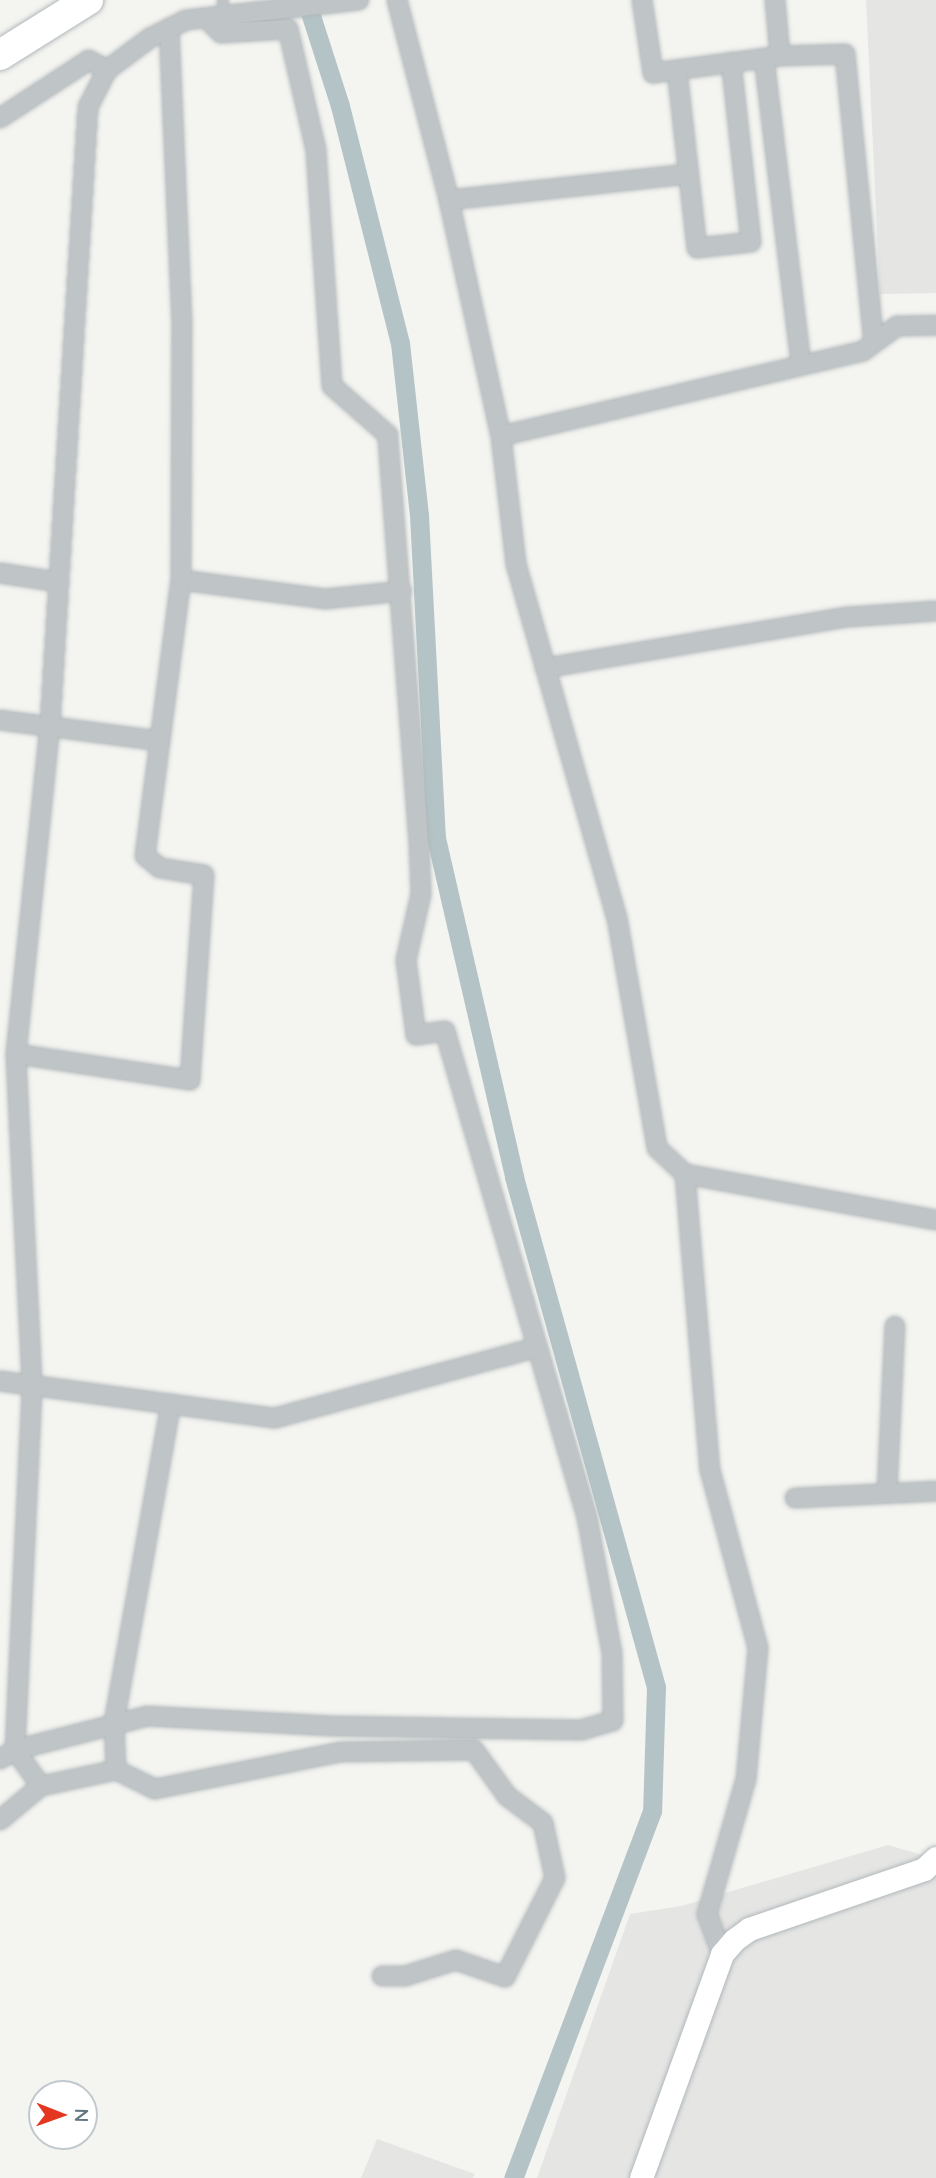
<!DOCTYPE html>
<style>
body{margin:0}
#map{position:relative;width:936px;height:2178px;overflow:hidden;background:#f4f4f0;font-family:Quicksand,sans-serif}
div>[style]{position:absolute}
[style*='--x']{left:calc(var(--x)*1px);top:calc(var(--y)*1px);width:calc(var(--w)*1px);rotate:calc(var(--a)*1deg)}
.built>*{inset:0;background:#e5e5e4}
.canal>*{height:19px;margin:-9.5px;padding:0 9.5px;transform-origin:9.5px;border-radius:9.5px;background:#b4c4c6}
.roads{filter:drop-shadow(0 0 2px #b1b8bb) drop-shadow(0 0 2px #b1b8bb)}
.service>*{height:9px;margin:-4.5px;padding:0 4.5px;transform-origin:4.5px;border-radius:4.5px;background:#bfc4c6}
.minor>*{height:18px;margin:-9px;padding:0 9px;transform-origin:9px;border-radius:9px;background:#bfc4c6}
.secondary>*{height:23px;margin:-11.5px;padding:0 11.5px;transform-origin:11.5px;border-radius:11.5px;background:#fff}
.motorway>*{height:30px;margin:-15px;padding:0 15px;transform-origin:15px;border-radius:15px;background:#fff}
span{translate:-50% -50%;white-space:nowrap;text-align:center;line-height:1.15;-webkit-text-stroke:7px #fff;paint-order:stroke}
.north{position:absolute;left:28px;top:2080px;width:70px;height:70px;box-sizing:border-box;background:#fff;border:2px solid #c1c9cd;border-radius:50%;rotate:91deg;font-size:19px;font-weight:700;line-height:28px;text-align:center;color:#637782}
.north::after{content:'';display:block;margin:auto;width:24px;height:32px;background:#e53720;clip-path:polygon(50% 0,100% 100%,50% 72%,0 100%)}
</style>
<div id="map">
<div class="built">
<div style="clip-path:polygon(866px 0,936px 0,936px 293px,880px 294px)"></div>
<div style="clip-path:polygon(888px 1845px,936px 1859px,936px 2178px,537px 2178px,630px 1914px,681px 1906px)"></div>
<div style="clip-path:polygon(377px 2139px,475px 2174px,473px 2178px,361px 2178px)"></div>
</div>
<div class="canal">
<div style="--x:306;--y:0;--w:111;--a:72.2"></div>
<div style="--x:340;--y:106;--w:244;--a:75.8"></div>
<div style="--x:400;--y:343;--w:173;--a:83.7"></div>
<div style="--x:419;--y:515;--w:323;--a:87"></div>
<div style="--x:436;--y:838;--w:348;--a:77"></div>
<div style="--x:514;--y:1177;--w:529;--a:74.44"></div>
<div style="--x:656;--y:1687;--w:124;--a:91.8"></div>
<div style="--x:652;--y:1811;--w:392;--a:110.7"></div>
</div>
<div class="roads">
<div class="service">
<div style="--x:222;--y:0;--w:16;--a:79"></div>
</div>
<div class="minor">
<div style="--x:397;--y:0;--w:207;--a:75.4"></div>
<div style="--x:449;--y:200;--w:242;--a:77.6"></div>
<div style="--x:501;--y:436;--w:129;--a:83.3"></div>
<div style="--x:516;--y:564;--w:368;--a:74.1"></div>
<div style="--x:617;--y:918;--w:233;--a:80.1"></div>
<div style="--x:657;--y:1148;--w:38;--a:43"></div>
<div style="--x:685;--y:1174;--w:255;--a:10.4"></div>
<div style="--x:642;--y:0;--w:74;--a:81.4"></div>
<div style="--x:653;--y:73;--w:128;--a:-7.6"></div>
<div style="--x:780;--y:56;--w:65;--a:-1.8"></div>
<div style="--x:845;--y:54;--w:289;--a:84.3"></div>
<div style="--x:775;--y:0;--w:56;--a:84.9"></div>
<div style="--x:764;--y:58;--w:309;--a:83.1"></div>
<div style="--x:677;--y:70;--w:179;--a:83.6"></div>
<div style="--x:697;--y:248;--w:54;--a:-6.3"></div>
<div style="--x:751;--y:242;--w:181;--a:-96.3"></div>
<div style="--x:0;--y:118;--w:106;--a:-33.1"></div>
<div style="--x:89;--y:60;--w:21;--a:29"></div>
<div style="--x:449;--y:200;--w:241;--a:-6.2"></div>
<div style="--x:501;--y:436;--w:372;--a:-13.2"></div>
<div style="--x:863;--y:351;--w:42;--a:-36.3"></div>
<div style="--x:897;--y:326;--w:39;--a:-1"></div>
<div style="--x:0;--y:573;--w:60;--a:8.7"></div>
<div style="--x:181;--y:580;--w:145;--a:7.5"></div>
<div style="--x:325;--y:599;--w:77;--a:-5.9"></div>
<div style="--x:545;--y:668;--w:307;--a:-9.6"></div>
<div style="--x:848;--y:617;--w:88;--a:-3.9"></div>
<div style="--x:0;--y:720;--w:161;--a:7.5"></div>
<div style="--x:16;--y:1054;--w:176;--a:8.5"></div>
<div style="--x:190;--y:1080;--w:205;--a:-86.1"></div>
<div style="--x:204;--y:875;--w:45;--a:-171"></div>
<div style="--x:160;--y:868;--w:19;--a:-141"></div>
<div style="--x:145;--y:856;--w:278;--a:-82.6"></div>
<div style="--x:181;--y:580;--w:255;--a:-89.8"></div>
<div style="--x:182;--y:325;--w:297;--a:-92.5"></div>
<div style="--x:685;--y:1174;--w:297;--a:85.2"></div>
<div style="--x:710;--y:1470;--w:184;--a:74.9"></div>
<div style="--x:758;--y:1648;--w:132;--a:95.2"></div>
<div style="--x:746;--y:1779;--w:141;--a:106.1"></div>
<div style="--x:707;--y:1914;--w:43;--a:69.4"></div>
<div style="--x:0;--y:1381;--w:277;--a:7.7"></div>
<div style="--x:275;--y:1418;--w:269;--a:-15.1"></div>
<div style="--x:887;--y:1493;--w:167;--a:-87.3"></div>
<div style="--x:795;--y:1498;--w:141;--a:-2.8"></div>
<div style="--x:0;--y:1759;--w:17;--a:-31"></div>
<div style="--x:15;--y:1750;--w:136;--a:-14.4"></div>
<div style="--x:147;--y:1716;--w:185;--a:3.1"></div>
<div style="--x:332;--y:1726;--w:249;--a:0.9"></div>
<div style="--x:581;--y:1730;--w:33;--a:-16"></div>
<div style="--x:613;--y:1721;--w:68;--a:-90.8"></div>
<div style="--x:612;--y:1653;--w:138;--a:-100.4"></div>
<div style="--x:587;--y:1517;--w:506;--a:-106.29"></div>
<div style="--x:445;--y:1031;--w:29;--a:172"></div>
<div style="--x:416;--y:1035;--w:76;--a:-97.6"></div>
<div style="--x:406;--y:960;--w:68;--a:-77.2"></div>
<div style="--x:421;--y:894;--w:52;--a:-92.2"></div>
<div style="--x:419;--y:842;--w:408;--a:-94.4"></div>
<div style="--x:388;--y:435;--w:74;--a:-138.8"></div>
<div style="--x:332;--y:386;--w:237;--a:-93.9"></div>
<div style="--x:316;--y:150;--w:124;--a:-103"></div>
<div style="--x:288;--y:29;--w:67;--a:176.6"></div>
<div style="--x:221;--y:33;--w:21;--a:-135"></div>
<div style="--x:116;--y:1770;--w:47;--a:-92.4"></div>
<div style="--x:114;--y:1723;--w:324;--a:-79.9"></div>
<div style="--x:41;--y:1786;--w:44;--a:-125.8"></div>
<div style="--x:15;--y:1750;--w:367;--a:-87.3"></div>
<div style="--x:32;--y:1383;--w:329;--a:-92.8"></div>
<div style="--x:16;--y:1054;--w:330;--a:-84.1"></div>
<div style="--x:50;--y:726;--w:620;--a:-86.49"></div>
<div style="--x:88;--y:107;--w:42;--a:-62.8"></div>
<div style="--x:107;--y:70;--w:54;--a:-36.7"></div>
<div style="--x:150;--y:38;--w:40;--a:-26.6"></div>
<div style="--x:186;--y:20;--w:174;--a:-6.6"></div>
<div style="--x:0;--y:1820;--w:53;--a:-39.7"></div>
<div style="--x:41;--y:1786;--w:77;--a:-12"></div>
<div style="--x:116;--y:1770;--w:43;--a:26"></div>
<div style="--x:155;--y:1789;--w:189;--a:-11.3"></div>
<div style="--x:340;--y:1752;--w:134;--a:-0.9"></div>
<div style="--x:474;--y:1750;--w:57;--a:54.3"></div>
<div style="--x:507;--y:1796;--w:45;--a:36.9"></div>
<div style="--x:543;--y:1823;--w:56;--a:77.7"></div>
<div style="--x:555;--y:1878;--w:111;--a:116.8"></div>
<div style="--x:505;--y:1977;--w:52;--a:-160.9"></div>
<div style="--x:456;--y:1960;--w:53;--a:162.6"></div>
<div style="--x:405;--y:1976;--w:23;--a:180"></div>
</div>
<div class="secondary">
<div style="--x:641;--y:2178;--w:238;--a:-70.1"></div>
<div style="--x:722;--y:1954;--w:18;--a:-49"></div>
<div style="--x:734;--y:1940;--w:19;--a:-36"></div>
<div style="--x:749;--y:1929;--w:185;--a:-18.9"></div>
<div style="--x:924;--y:1869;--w:16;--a:-43"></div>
</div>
<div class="motorway">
<div style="--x:0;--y:55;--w:104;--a:-32"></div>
</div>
</div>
<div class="north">N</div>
</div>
